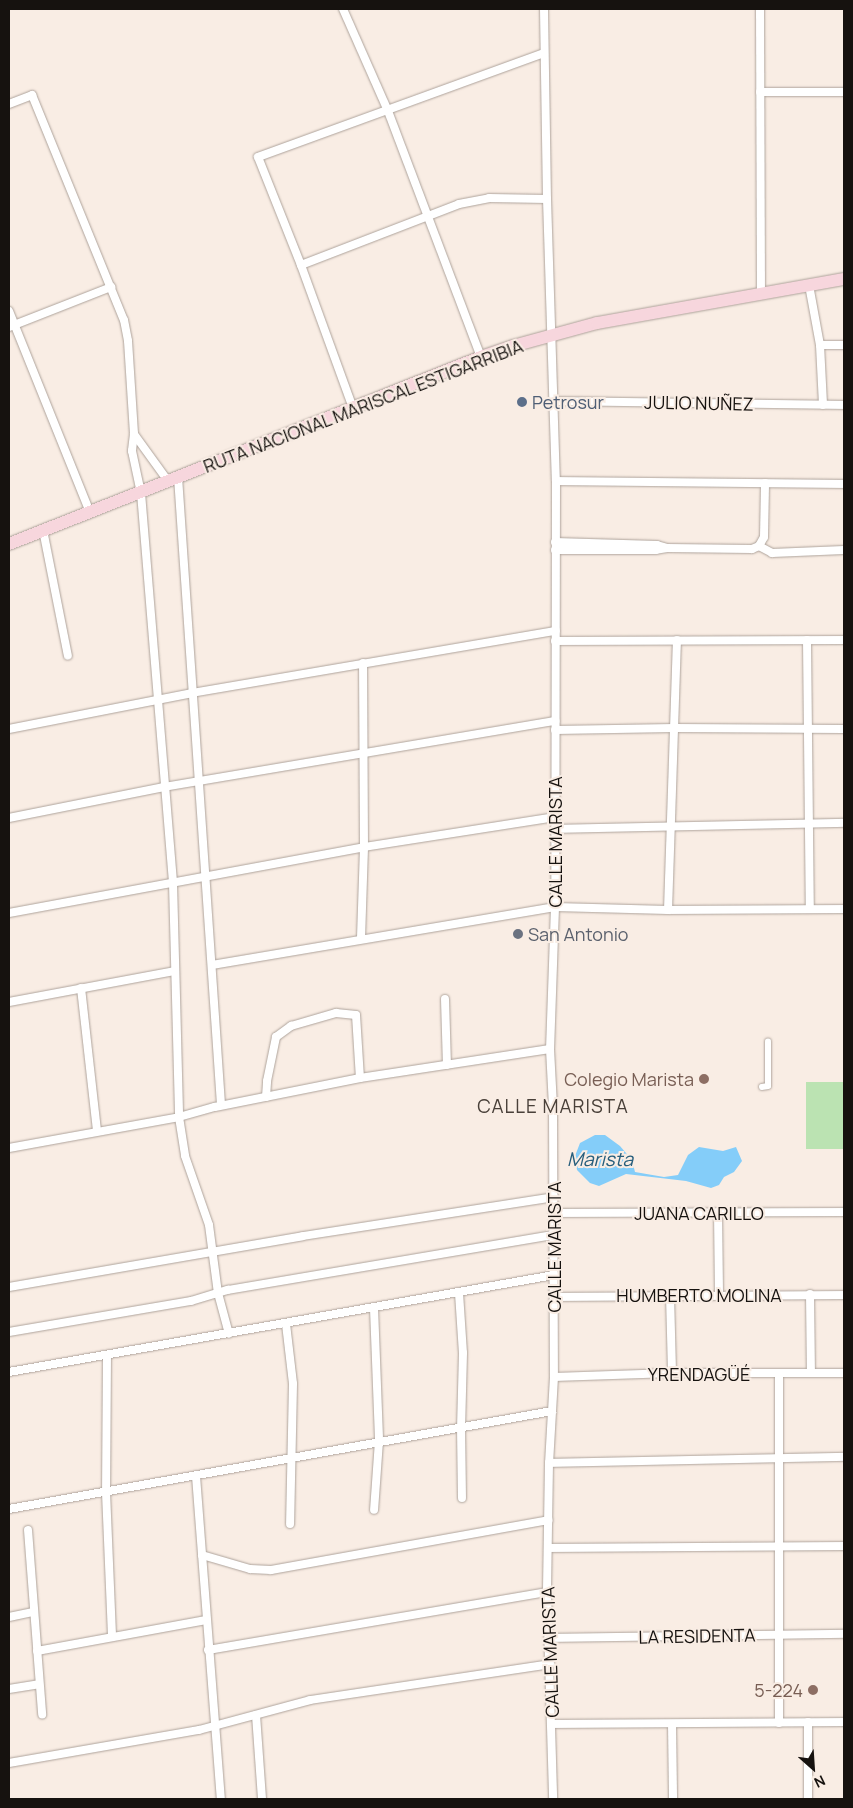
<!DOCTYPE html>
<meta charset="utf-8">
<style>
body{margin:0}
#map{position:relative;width:853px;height:1808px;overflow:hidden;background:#f9ede4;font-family:Manrope,sans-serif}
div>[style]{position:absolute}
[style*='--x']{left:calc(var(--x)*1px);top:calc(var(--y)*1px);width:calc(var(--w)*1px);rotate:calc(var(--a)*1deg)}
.green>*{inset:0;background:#bbe3b2;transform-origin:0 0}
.water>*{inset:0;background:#84cdf9}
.roads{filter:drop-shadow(0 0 1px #aea39b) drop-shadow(0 0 1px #aea39b)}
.pedestrian>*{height:5.5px;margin:-2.75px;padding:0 2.75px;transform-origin:2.75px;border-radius:2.75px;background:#fff}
.minor>*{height:8px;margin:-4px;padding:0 4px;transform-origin:4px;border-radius:4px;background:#fff}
.primary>*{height:12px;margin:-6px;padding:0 6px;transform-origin:6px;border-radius:6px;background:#f7d6dd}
.dots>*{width:14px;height:14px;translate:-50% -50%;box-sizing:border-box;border:2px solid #f9ede4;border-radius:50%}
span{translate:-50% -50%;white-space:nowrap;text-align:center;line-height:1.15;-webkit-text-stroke:4px #f9ede4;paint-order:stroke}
.service-label{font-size:18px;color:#4e5e75}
.left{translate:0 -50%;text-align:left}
.street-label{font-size:18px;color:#16120f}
.worship-label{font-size:18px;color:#5b616d}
.education-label{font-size:18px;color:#785e54}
.right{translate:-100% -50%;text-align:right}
.neighbourhood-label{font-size:19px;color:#494039;letter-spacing:1px}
.water-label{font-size:19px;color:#275e7c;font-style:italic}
.frame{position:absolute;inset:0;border:10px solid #16120f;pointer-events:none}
.north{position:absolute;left:788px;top:1743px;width:50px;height:50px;-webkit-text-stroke:4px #f9ede4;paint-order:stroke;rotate:154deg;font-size:14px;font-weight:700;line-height:20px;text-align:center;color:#16120f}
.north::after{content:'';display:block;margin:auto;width:18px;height:22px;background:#16120f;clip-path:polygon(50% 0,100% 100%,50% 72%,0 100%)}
</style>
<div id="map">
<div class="green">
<div style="left:844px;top:1082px;width:67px;height:38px;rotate:90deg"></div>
</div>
<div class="water">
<div style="clip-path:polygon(595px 1135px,605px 1135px,620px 1146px,632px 1160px,635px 1172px,664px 1177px,678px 1175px,688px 1155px,699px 1147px,723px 1151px,736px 1147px,742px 1161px,734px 1172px,724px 1177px,719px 1185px,711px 1188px,686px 1181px,626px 1174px,599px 1186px,590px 1183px,577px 1170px,575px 1156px,580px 1143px)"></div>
</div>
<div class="roads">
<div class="pedestrian">
<div style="--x:762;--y:1087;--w:6;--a:-9"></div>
<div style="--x:768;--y:1086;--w:44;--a:-90"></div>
</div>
<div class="minor">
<div style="--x:343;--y:9;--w:111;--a:66.2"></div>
<div style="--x:388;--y:111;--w:263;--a:69.3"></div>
<div style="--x:544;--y:9;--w:190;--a:89.1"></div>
<div style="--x:547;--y:199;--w:282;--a:88.2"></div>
<div style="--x:556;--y:481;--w:426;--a:90.1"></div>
<div style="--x:555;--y:907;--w:142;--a:92"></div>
<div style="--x:550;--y:1049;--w:58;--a:87"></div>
<div style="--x:553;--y:1107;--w:270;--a:89.8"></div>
<div style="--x:554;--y:1377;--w:86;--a:93.3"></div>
<div style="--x:549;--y:1463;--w:129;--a:90.9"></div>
<div style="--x:547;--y:1592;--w:207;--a:88.3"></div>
<div style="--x:760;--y:9;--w:284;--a:89.8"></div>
<div style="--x:760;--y:92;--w:84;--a:0"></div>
<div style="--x:9;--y:104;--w:25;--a:-21"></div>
<div style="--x:32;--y:95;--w:243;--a:67.8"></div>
<div style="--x:124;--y:320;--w:21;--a:79"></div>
<div style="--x:128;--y:341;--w:93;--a:86.3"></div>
<div style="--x:134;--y:434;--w:17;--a:97"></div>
<div style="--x:132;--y:451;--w:43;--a:77.9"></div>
<div style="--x:141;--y:493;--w:391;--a:85.3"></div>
<div style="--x:173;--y:883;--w:234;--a:88.5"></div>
<div style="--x:179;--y:1117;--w:39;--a:81"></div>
<div style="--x:185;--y:1156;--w:73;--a:70.8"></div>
<div style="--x:209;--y:1225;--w:69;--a:82.5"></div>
<div style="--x:218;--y:1293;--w:42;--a:75"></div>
<div style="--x:301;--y:265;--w:169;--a:-21.1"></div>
<div style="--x:459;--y:204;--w:31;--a:-11"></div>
<div style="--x:489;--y:198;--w:58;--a:1"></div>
<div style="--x:809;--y:285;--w:61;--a:79.6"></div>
<div style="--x:820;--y:345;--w:60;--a:87.1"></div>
<div style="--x:9;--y:311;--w:217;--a:68.1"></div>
<div style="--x:9;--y:327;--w:110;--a:-21.4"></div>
<div style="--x:820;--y:345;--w:24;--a:0"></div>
<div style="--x:553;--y:401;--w:291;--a:0.8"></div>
<div style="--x:353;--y:408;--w:152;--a:-110"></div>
<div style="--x:301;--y:265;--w:116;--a:-111.7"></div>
<div style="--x:258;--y:157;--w:304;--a:-20"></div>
<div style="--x:134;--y:434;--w:58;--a:54.1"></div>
<div style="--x:178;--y:477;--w:629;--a:86.08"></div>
<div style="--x:556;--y:481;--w:288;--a:0.6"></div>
<div style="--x:43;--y:530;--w:128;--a:78.8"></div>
<div style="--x:555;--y:542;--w:102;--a:1.7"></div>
<div style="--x:657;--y:545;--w:10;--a:17"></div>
<div style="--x:667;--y:548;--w:11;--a:170"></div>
<div style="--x:656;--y:550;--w:101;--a:180"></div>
<div style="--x:759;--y:546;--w:15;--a:28"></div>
<div style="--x:772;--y:553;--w:72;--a:-2.4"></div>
<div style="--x:667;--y:548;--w:85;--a:0.7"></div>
<div style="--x:752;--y:549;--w:8;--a:-23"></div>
<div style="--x:759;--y:546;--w:10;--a:-61"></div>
<div style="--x:764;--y:537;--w:54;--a:-88.9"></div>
<div style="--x:807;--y:640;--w:269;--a:89.4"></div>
<div style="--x:555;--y:641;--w:289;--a:-0.2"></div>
<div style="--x:9;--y:729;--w:187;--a:-11.1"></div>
<div style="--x:192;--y:693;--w:369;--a:-9.7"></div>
<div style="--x:555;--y:730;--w:119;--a:-1"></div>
<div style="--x:674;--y:728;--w:170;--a:0.3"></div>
<div style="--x:9;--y:818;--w:158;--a:-11.3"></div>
<div style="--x:164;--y:787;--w:397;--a:-9.6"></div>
<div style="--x:555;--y:829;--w:289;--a:-1.2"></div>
<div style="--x:668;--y:910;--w:270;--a:-88.1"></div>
<div style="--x:9;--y:913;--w:361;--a:-10.5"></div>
<div style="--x:364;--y:847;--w:193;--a:-8.9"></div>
<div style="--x:361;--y:938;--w:91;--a:-88.1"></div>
<div style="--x:364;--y:847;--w:184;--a:-90.3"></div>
<div style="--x:212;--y:965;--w:348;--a:-9.6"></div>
<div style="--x:555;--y:907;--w:113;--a:1.5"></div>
<div style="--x:668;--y:910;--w:176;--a:-0.3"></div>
<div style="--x:81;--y:988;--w:143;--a:83.6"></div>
<div style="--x:445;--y:999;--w:66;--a:88.3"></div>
<div style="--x:9;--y:1002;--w:168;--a:-10.6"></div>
<div style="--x:266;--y:1097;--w:16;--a:-86"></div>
<div style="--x:267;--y:1081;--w:45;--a:-78.4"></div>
<div style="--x:276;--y:1037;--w:19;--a:-36"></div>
<div style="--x:291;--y:1026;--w:47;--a:-16.1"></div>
<div style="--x:336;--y:1013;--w:20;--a:6"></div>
<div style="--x:356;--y:1015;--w:63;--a:86.4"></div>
<div style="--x:9;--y:1148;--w:173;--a:-10.3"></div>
<div style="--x:179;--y:1117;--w:37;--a:-16"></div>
<div style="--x:215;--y:1107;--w:148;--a:-11.3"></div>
<div style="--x:360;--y:1078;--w:192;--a:-8.7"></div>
<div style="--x:718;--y:1212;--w:82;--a:89.3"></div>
<div style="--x:553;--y:1213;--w:291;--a:-0.2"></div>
<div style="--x:9;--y:1287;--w:298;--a:-9.8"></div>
<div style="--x:303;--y:1236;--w:254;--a:-8.8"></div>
<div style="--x:459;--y:1293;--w:60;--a:86.2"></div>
<div style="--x:463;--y:1353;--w:74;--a:91.5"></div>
<div style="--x:461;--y:1427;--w:71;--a:89.2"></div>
<div style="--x:810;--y:1294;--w:79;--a:89.3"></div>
<div style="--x:670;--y:1295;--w:78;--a:88.5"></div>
<div style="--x:554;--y:1297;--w:290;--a:-0.4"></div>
<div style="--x:374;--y:1308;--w:133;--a:87.8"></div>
<div style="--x:379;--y:1441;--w:69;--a:94.1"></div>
<div style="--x:286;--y:1324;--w:60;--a:83.3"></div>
<div style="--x:293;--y:1384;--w:140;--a:91.2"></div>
<div style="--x:9;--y:1332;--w:185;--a:-9.7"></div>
<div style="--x:191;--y:1301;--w:39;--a:-17"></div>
<div style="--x:228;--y:1290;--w:330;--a:-9.6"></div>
<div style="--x:107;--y:1355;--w:137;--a:90.4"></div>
<div style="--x:106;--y:1492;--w:145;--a:87.6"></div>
<div style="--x:9;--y:1372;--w:554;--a:-10.09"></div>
<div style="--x:779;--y:1373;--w:350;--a:90"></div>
<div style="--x:554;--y:1377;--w:118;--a:-1.9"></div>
<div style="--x:672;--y:1373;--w:172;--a:0"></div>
<div style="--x:549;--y:1463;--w:295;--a:-1.2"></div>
<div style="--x:196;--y:1476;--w:324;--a:85.6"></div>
<div style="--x:9;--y:1509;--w:552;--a:-10.23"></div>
<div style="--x:28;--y:1530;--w:185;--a:85.6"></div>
<div style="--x:549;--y:1548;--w:295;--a:-0.4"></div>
<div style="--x:202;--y:1555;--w:50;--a:16.3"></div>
<div style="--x:250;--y:1569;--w:21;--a:3"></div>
<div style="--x:271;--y:1570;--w:282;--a:-10.2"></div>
<div style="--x:9;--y:1617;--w:25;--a:-12"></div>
<div style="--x:549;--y:1638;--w:295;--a:-0.8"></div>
<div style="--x:208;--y:1650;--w:344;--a:-9.7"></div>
<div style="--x:37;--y:1651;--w:172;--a:-10.4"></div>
<div style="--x:9;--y:1689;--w:30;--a:-9"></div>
<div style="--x:256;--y:1715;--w:84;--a:85.9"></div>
<div style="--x:552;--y:1724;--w:292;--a:-0.4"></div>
<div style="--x:672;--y:1724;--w:75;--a:89.2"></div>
<div style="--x:9;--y:1763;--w:193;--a:-9.9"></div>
<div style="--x:199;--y:1730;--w:115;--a:-15.1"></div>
<div style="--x:310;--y:1700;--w:243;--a:-8.5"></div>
<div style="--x:808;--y:1799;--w:77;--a:-90"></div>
</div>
<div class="primary">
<div style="--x:9;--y:544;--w:508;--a:-21.61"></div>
<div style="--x:481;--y:357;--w:34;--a:-19"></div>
<div style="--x:513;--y:346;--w:87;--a:-15.3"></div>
<div style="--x:597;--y:323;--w:251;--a:-10.1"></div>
</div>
</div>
<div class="dots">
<div style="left:522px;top:402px;background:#5c6f8a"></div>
<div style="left:518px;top:934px;background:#6b7280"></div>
<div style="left:704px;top:1079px;background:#8d6e63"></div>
<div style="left:813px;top:1690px;background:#8d6e63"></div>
</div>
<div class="service-label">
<span class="left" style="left:532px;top:402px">Petrosur</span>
</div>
<div class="street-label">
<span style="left:699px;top:403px;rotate:1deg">JULIO NUÑEZ</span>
<span style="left:363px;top:406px;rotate:-21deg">RUTA NACIONAL MARISCAL ESTIGARRIBIA</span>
<span style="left:555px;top:842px;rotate:-90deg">CALLE MARISTA</span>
<span style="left:699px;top:1213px">JUANA CARILLO</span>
<span style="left:554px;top:1247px;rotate:-90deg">CALLE MARISTA</span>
<span style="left:699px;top:1295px">HUMBERTO MOLINA</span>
<span style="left:699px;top:1374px">YRENDAGÜÉ</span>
<span style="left:697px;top:1636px;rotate:-1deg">LA RESIDENTA</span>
<span style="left:550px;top:1652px;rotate:-92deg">CALLE MARISTA</span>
</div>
<div class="worship-label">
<span class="left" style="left:528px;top:934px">San Antonio</span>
</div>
<div class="education-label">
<span class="right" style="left:694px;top:1079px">Colegio Marista</span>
<span class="right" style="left:803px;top:1690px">5-224</span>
</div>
<div class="neighbourhood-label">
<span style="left:553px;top:1107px">CALLE MARISTA</span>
</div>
<div class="water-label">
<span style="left:600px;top:1160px">Marista</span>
</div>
<div class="frame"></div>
<div class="north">N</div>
</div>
